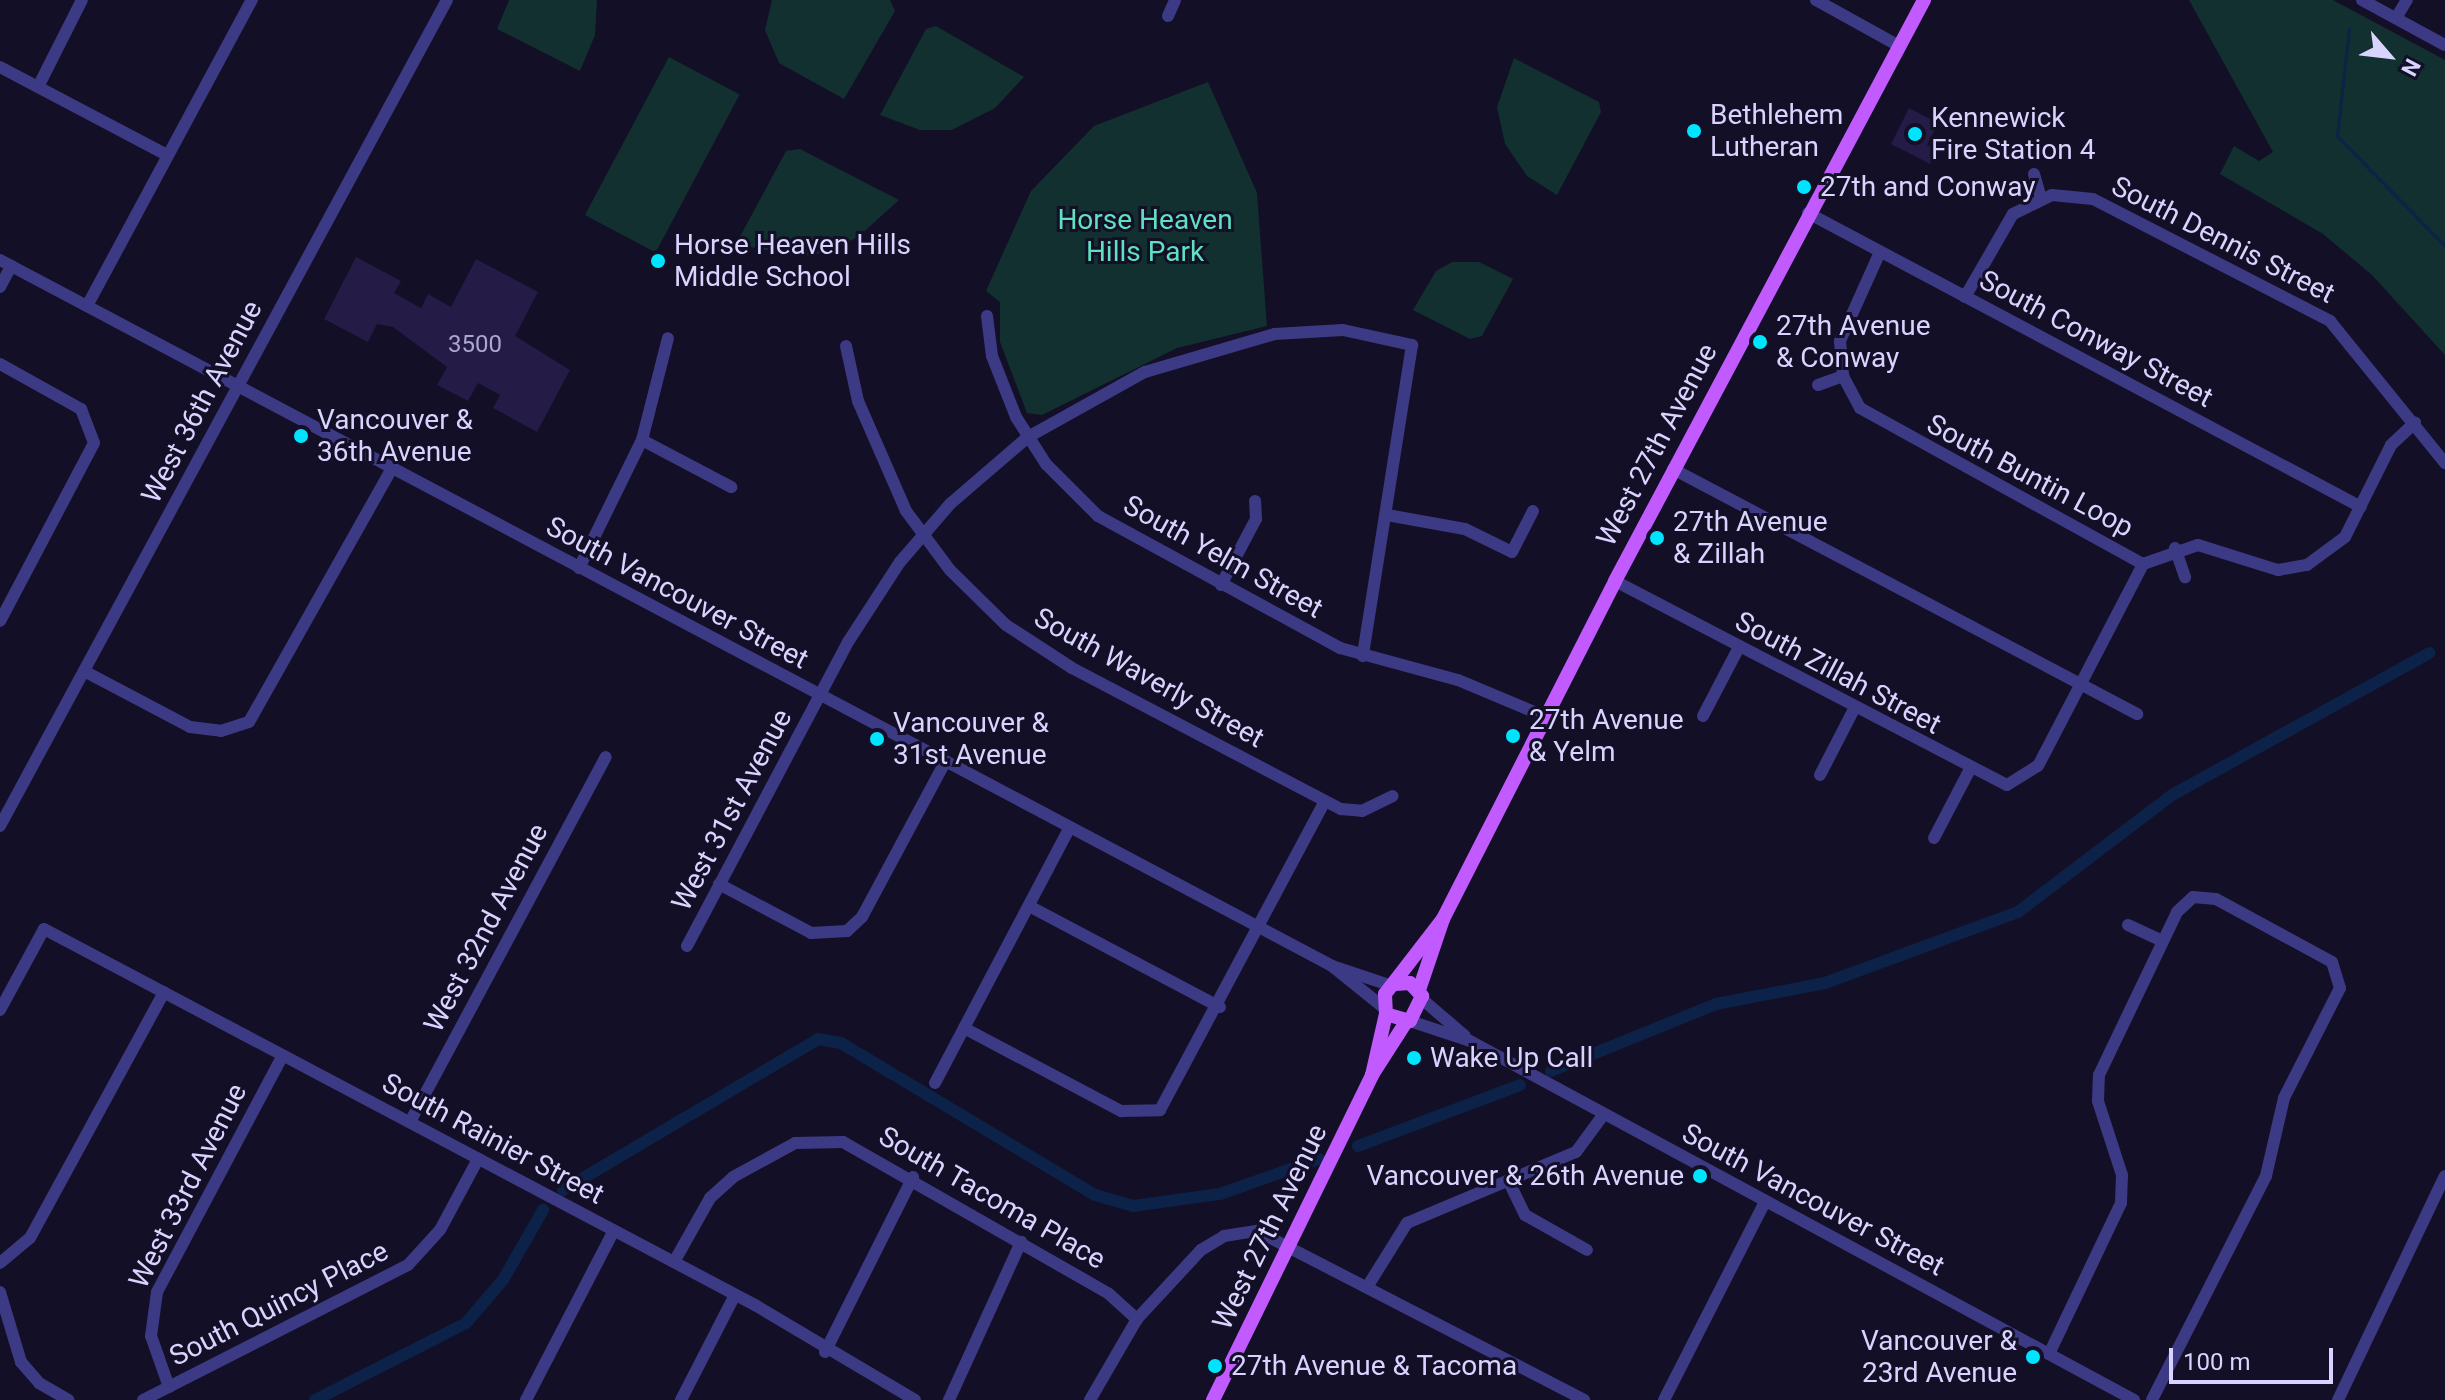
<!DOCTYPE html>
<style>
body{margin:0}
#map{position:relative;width:2445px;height:1400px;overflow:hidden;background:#130f26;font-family:Roboto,sans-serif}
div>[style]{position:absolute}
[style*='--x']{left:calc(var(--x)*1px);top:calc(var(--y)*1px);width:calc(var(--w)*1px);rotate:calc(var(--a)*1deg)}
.green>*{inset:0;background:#12302f;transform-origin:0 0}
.stream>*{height:3px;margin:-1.5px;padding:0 1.5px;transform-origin:1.5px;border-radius:1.5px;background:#0c2248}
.canal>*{height:12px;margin:-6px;padding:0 6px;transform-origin:6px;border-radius:6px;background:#0c2248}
.building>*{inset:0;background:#241b47}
.minor>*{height:12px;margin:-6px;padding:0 6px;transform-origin:6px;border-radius:6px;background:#3d3a85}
.major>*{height:14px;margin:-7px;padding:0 7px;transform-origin:7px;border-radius:7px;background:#c25bff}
.dots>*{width:22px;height:22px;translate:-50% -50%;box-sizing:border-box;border:4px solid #130f26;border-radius:50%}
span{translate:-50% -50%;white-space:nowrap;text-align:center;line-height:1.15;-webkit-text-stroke:6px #130f26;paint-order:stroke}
.number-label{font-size:24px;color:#aca6d1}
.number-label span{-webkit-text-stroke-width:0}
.poi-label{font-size:28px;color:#d9d4ff}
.left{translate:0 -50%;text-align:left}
.right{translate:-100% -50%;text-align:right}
.park-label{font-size:28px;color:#5fe0c0}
.street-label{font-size:28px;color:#d9d4ff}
.north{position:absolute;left:2349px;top:16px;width:80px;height:80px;-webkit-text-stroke:6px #130f26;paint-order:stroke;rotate:118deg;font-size:22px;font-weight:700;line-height:32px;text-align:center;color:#d9d4ff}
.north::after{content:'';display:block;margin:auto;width:28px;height:36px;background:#d9d4ff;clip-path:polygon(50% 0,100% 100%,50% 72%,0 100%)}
.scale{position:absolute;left:2169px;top:1348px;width:164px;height:36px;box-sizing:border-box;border:4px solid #d9d4ff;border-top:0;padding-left:10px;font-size:24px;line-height:28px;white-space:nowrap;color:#d9d4ff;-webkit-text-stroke:6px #130f26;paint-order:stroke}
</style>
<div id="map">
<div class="green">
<div style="clip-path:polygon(509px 0,597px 0,595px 35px,580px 71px,497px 29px)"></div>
<div style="clip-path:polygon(772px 0,890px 0,895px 11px,844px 99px,779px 63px,765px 30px)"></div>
<div style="clip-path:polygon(2189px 0,2333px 0,2445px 60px,2445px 355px,2372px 275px,2323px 234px,2220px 174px,2234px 146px,2259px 161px,2273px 152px)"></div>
<div style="clip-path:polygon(936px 26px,1024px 77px,995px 108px,952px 130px,920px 130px,880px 115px,926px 29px)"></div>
<div style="left:669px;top:57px;width:80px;height:179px;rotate:28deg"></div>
<div style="clip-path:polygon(1514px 58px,1599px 102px,1601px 112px,1557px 195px,1527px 176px,1505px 144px,1497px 107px)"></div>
<div style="clip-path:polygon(1208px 82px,1257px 193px,1267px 326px,1177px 348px,1042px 415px,1027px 413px,1000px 342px,1000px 302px,986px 291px,1031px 191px,1094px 126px)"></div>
<div style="clip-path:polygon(800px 149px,899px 200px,858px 237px,828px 252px,800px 257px,736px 244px,786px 151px)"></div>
<div style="clip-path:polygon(1452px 262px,1479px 262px,1513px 279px,1482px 336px,1470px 339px,1413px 310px,1436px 271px)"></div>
</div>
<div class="stream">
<div style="--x:2349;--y:29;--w:108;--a:96.4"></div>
<div style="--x:2337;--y:136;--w:154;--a:45.5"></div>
</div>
<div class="canal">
<div style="--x:1551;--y:1071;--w:178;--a:-22.1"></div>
<div style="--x:1716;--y:1004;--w:111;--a:-10.9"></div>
<div style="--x:1825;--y:983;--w:206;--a:-20.2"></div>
<div style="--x:2018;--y:912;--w:193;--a:-37.2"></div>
<div style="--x:2172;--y:795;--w:294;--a:-28.9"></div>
<div style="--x:1358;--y:1146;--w:173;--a:-20.6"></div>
<div style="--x:563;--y:1190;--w:296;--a:-30.6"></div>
<div style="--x:818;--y:1039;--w:23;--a:10"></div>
<div style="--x:841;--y:1043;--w:296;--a:30.9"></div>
<div style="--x:1095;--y:1195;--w:40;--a:16"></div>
<div style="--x:1133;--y:1206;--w:88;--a:-7.9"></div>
<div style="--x:1220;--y:1194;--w:105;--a:-19.5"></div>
<div style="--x:315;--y:1400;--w:169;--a:-27"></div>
<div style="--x:466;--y:1323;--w:57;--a:-49.3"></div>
<div style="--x:503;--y:1280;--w:81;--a:-60.3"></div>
</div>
<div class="building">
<div style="clip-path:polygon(1909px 108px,1938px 123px,1927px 145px,1938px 150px,1930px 164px,1891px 144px)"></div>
<div style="clip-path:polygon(356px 257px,401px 281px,394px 293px,421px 308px,428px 294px,451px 307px,476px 259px,538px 292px,515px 336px,570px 370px,537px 432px,493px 408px,500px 395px,478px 383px,468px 401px,437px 385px,447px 367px,393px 327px,377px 324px,368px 342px,324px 319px)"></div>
</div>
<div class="minor">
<div style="--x:1816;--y:0;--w:95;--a:29"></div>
<div style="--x:2362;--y:0;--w:94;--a:28.5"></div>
<div style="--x:1168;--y:16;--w:17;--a:-66"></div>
<div style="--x:2396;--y:18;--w:21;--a:-59"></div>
<div style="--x:0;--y:67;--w:189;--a:27.8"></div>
<div style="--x:38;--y:87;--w:97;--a:-63.2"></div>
<div style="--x:2034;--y:174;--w:25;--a:74"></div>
<div style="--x:1808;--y:213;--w:626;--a:28"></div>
<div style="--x:1880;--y:252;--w:98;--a:114.2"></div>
<div style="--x:1840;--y:341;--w:35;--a:85"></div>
<div style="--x:1843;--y:376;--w:36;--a:62"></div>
<div style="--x:1860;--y:408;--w:323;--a:28.9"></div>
<div style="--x:2143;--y:564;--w:58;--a:-19.1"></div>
<div style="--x:2198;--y:545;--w:84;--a:17.4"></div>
<div style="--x:2278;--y:570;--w:29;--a:-10"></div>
<div style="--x:2307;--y:565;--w:47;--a:-36.4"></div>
<div style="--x:2345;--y:537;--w:103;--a:-63.4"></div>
<div style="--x:2391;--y:445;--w:33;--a:-43"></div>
<div style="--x:0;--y:260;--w:1508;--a:27.92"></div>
<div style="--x:1332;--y:966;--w:65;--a:38.8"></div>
<div style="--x:0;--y:287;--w:24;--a:-62"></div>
<div style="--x:1965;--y:297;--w:96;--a:-60"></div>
<div style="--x:2013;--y:214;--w:43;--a:-26"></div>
<div style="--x:2052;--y:195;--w:41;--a:5.6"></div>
<div style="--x:2093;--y:199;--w:267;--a:27.2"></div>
<div style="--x:2330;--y:321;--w:183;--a:51"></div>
<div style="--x:87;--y:306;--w:348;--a:-61.7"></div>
<div style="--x:987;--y:316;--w:40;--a:82.9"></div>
<div style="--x:992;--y:356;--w:66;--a:68.5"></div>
<div style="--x:1016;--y:417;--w:56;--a:57.4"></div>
<div style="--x:1046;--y:464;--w:74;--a:45"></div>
<div style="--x:1098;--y:516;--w:276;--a:28.6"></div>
<div style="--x:1340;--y:648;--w:122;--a:15.2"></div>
<div style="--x:1458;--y:680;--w:95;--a:22.8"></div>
<div style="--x:846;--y:346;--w:56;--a:77.7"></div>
<div style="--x:858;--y:401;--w:120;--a:66.4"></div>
<div style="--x:906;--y:511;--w:74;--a:53.3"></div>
<div style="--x:950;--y:570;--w:78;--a:44.5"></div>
<div style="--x:1006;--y:625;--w:79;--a:33.1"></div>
<div style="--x:1072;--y:668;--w:304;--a:27.7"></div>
<div style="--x:1341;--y:809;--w:21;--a:5"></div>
<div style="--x:1362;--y:811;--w:34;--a:-26"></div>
<div style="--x:0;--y:364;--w:93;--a:29.1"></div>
<div style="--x:81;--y:409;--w:36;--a:69"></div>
<div style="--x:94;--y:443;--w:201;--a:117.8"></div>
<div style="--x:1818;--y:385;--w:27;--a:-20"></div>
<div style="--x:642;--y:440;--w:101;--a:27.8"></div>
<div style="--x:1673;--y:469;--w:525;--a:27.83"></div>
<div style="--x:1387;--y:515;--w:79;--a:10.2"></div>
<div style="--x:1465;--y:529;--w:52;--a:26.1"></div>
<div style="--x:1512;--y:552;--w:46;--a:-62.9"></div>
<div style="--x:2175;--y:548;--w:31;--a:71"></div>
<div style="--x:579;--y:568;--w:143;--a:-63.8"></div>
<div style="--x:642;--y:440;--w:105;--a:-75.7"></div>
<div style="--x:1615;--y:581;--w:442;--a:27.5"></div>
<div style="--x:2007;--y:785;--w:36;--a:-32"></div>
<div style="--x:2038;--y:766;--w:228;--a:-62.5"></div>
<div style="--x:1221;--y:585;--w:75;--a:-62.1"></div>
<div style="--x:1256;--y:519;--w:18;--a:-93"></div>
<div style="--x:84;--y:671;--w:120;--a:27.8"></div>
<div style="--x:190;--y:727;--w:31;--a:7"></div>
<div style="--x:221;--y:731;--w:29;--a:-18"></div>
<div style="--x:249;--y:722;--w:291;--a:-60.6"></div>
<div style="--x:1703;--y:716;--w:78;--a:-62.4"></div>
<div style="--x:1820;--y:775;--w:74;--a:-62.7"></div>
<div style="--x:0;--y:826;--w:939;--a:-61.58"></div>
<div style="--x:1934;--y:838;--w:76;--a:-62.4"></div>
<div style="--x:719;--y:884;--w:104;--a:28"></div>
<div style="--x:811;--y:933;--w:36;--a:-3"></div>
<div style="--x:847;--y:931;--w:21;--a:-43"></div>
<div style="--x:862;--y:917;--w:176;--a:-61.8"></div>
<div style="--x:1029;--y:906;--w:216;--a:27.9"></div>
<div style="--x:2128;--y:925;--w:38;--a:25"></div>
<div style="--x:687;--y:946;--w:344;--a:-62.1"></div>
<div style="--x:848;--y:642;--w:95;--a:-57"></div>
<div style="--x:900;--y:562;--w:77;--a:-49.2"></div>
<div style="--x:950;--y:504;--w:103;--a:-40.7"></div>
<div style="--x:1028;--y:437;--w:134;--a:-29.1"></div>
<div style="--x:1145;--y:372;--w:135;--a:-16.3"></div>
<div style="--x:1275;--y:334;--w:68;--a:-3.4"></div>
<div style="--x:1343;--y:330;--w:71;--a:12.3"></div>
<div style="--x:1412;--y:345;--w:315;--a:99"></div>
<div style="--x:1332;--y:966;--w:63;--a:18.4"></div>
<div style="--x:1423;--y:1000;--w:55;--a:40.6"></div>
<div style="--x:0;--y:1010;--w:92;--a:-61.5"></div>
<div style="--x:44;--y:929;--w:804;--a:27.87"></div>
<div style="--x:755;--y:1305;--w:186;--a:30.7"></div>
<div style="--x:1410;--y:1021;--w:63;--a:18.4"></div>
<div style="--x:1470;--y:1041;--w:755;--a:28.4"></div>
<div style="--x:964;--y:1028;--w:178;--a:27.9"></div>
<div style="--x:1121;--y:1111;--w:39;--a:-1"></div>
<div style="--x:1160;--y:1110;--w:350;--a:-61.9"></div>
<div style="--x:935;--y:1083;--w:289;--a:-62.2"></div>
<div style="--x:410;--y:1122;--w:414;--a:-61.8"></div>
<div style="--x:1508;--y:1180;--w:39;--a:64"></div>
<div style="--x:1525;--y:1215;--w:71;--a:29.4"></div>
<div style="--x:674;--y:1262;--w:73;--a:-60.6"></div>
<div style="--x:710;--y:1198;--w:31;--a:-42"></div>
<div style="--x:733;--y:1177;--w:71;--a:-28.7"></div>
<div style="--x:795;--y:1143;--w:48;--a:-1.2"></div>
<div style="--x:843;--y:1142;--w:306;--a:29.7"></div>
<div style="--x:1109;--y:1294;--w:38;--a:42"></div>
<div style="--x:1137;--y:1319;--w:94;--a:-47.2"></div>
<div style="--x:1201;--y:1250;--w:27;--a:-31"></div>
<div style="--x:1224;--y:1236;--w:33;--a:-9"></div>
<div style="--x:1257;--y:1231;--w:368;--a:27.3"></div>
<div style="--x:0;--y:1263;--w:39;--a:-40"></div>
<div style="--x:30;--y:1238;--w:280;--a:-61.4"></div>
<div style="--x:1369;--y:1284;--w:72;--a:-58.1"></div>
<div style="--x:1407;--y:1223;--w:183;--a:-22.8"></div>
<div style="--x:1576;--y:1152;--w:47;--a:-53.6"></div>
<div style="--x:0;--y:1292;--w:73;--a:73.3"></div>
<div style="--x:21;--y:1362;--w:28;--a:49"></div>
<div style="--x:39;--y:1383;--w:34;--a:30"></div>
<div style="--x:825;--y:1352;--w:196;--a:-63.3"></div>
<div style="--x:2049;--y:1354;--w:167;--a:-64.5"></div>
<div style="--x:2121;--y:1203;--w:28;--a:-88"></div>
<div style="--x:2122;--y:1175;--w:78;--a:-108"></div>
<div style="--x:2098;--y:1101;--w:26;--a:-88"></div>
<div style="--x:2099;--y:1075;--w:181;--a:-64.4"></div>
<div style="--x:2177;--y:912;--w:22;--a:-43"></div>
<div style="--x:2193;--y:897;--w:23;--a:5"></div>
<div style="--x:2216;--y:899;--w:132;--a:28.5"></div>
<div style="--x:2332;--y:962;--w:27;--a:73"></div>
<div style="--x:2340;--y:988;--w:123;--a:117"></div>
<div style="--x:2284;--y:1098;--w:80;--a:103"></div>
<div style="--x:2266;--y:1176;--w:251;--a:117"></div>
<div style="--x:169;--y:1387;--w:54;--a:-109.4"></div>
<div style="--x:151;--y:1336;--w:44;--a:-82.2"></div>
<div style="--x:157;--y:1292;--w:268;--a:-62"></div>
<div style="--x:143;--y:1400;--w:297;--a:-27"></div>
<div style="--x:408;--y:1265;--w:47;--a:-47.6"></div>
<div style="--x:440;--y:1230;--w:81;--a:-61.8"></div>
<div style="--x:526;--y:1400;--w:191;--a:-62.6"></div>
<div style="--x:681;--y:1400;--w:118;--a:-62.8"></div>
<div style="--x:949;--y:1400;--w:174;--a:-65.5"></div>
<div style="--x:1090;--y:1400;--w:94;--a:-59.9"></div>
<div style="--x:1664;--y:1400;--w:222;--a:-63"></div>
<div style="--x:2338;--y:1400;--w:248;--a:-64.5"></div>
</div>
<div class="major">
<div style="--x:1395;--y:984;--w:15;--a:-4"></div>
<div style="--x:1410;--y:983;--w:18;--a:47"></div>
<div style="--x:1422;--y:996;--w:28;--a:116"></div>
<div style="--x:1410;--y:1021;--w:25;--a:-164"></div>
<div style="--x:1386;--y:1014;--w:20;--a:-93"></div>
<div style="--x:1385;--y:994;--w:95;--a:-52.3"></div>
<div style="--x:1419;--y:990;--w:75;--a:-71.3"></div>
<div style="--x:1443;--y:919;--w:379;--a:-63"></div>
<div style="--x:1615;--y:581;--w:658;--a:-61.99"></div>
<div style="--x:1372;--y:1075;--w:63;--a:-77.1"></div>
<div style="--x:1213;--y:1400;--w:362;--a:-63.9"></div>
<div style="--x:1372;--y:1075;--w:63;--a:-57.3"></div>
</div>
<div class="dots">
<div style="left:1694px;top:131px;background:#00e5ff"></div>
<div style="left:1915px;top:134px;background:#00e5ff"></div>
<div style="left:1804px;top:187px;background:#00e5ff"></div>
<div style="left:658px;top:261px;background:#00e5ff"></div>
<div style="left:1760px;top:342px;background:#00e5ff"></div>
<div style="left:301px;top:436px;background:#00e5ff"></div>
<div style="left:1657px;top:538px;background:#00e5ff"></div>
<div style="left:1513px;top:736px;background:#00e5ff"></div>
<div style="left:877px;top:739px;background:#00e5ff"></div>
<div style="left:1414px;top:1058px;background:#00e5ff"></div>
<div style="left:1700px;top:1176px;background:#00e5ff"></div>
<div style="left:2033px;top:1357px;background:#00e5ff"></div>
<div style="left:1215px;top:1366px;background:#00e5ff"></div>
</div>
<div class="number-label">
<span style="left:475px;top:345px">3500</span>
</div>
<div class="poi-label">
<span class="left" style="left:1710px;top:131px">Bethlehem<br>Lutheran</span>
<span class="left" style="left:1931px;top:134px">Kennewick<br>Fire Station 4</span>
<span class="left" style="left:1820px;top:187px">27th and Conway</span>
<span class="left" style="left:674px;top:261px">Horse Heaven Hills<br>Middle School</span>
<span class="left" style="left:1776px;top:342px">27th Avenue<br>&amp; Conway</span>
<span class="left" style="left:317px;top:436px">Vancouver &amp;<br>36th Avenue</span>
<span class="left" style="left:1673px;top:538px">27th Avenue<br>&amp; Zillah</span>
<span class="left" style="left:1529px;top:736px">27th Avenue<br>&amp; Yelm</span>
<span class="left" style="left:893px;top:739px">Vancouver &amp;<br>31st Avenue</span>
<span class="left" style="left:1430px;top:1058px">Wake Up Call</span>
<span class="right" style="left:1684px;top:1176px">Vancouver &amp; 26th Avenue</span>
<span class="right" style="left:2017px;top:1357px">Vancouver &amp;<br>23rd Avenue</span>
<span class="left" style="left:1231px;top:1366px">27th Avenue &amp; Tacoma</span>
</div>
<div class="park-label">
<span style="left:1145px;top:236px">Horse Heaven<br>Hills Park</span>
</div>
<div class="street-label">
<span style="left:2223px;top:240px;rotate:27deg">South Dennis Street</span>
<span style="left:2096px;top:339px;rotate:28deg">South Conway Street</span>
<span style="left:202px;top:402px;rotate:-62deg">West 36th Avenue</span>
<span style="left:1657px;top:445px;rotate:-62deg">West 27th Avenue</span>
<span style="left:2030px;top:476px;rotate:28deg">South Buntin Loop</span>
<span style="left:1223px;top:557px;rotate:29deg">South Yelm Street</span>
<span style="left:677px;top:593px;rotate:28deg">South Vancouver Street</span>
<span style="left:1838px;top:673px;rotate:28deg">South Zillah Street</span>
<span style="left:1149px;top:678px;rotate:29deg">South Waverly Street</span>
<span style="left:732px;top:810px;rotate:-62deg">West 31st Avenue</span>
<span style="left:486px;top:928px;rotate:-62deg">West 32nd Avenue</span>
<span style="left:493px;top:1139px;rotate:28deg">South Rainier Street</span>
<span style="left:188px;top:1186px;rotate:-63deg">West 33rd Avenue</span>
<span style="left:992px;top:1198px;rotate:30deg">South Tacoma Place</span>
<span style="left:1813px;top:1200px;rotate:28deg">South Vancouver Street</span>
<span style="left:1270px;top:1227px;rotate:-64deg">West 27th Avenue</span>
<span style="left:279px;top:1304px;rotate:-27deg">South Quincy Place</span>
</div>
<div class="north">N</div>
<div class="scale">100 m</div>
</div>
